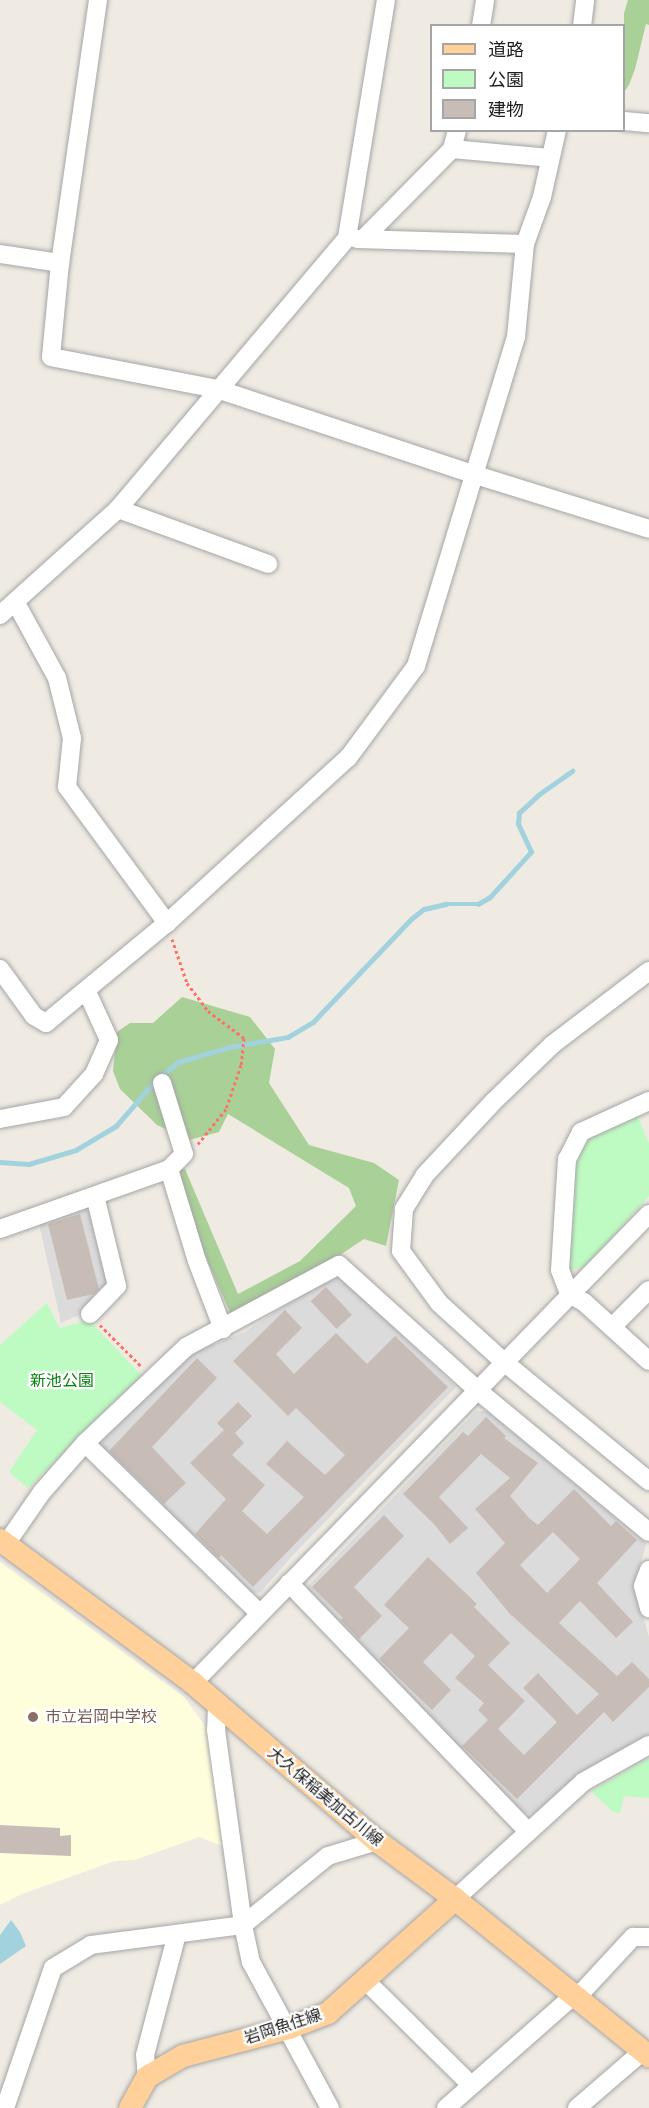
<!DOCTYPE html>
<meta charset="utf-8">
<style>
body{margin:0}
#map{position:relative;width:649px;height:2108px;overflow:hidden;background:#efebe3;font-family:"Source Sans 3","Noto Sans JP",sans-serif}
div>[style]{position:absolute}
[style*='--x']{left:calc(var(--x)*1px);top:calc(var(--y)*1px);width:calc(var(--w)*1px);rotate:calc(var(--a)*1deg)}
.residential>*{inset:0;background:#dcdbdb}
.education>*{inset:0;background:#fffedc}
.forest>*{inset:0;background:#a9d097}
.park>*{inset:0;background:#befbc2}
.water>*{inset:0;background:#a2d2de}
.stream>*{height:4.5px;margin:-2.25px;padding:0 2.25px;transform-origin:2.25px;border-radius:2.25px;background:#a2d2de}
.building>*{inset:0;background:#c7bdb6;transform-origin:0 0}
.path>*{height:3px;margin-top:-1.5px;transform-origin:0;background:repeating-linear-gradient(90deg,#fe7165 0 3px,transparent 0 6px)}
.roads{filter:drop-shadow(0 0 2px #a5a5a5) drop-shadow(0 0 2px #a5a5a5)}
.minor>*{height:18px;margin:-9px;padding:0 9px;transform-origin:9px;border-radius:9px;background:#fff}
.major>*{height:22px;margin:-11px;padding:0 11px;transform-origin:11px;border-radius:11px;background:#ffd099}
.dots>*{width:16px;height:16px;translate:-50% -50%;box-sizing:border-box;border:3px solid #fff;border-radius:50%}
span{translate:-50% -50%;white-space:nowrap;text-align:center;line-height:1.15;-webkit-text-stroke:4.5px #fff;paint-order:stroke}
.park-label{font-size:16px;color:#08800f}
.education-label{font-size:16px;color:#785e54}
.left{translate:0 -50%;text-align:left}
.street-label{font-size:16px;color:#1e1e1e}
.legend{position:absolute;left:430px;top:24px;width:195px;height:108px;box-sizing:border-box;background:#fff;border:2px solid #a5a5a5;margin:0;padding:8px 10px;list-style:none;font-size:18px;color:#1e1e1e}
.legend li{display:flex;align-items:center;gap:12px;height:30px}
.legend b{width:30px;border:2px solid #a5a5a5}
</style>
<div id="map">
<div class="residential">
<div style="clip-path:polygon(88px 1203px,109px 1286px,81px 1314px,61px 1323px,38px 1219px)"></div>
<div style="clip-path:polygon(329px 1277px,341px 1277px,456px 1387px,293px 1555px,260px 1593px,246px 1592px,100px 1449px,102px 1441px,178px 1364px,201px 1349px,243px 1333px)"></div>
<div style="clip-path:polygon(476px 1411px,487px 1411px,646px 1543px,635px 1587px,649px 1637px,649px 1736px,582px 1772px,534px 1814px,521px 1813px,307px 1590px,309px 1585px)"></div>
</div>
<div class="education">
<div style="clip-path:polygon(0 1562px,184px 1697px,211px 1734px,225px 1847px,199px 1837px,135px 1860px,115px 1861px,22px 1894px,0 1905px)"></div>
</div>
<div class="forest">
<div style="clip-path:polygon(628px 0,649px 0,649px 25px,646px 24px,635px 69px,629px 85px,624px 92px,624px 13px)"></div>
<div style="clip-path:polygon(182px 997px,250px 1017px,275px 1049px,269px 1083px,309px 1145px,374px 1163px,399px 1180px,386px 1246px,364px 1239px,334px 1259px,232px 1317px,190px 1221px,178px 1169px,185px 1169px,238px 1294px,300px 1261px,356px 1206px,349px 1188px,228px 1114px,219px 1132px,189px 1140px,157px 1125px,120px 1089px,113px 1071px,117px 1032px,130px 1023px,153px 1023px)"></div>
</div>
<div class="park">
<div style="clip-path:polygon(637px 1115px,649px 1143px,649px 1196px,585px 1267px,569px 1270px,571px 1173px,584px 1141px)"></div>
<div style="clip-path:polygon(47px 1303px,59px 1328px,89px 1320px,142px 1376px,28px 1488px,9px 1472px,37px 1430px,0 1402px,0 1345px)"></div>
<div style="clip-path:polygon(649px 1758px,649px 1798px,624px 1796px,620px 1814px,612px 1811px,591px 1791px)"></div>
</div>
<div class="water">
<div style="clip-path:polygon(11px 1920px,20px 1932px,26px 1946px,0 1964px,0 1935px)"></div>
</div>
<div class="stream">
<div style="--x:0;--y:1162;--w:29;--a:4"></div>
<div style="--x:29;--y:1164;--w:49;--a:-16.6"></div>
<div style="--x:76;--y:1150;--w:47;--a:-31"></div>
<div style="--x:116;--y:1126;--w:61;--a:-49"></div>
<div style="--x:156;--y:1080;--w:28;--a:-39"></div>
<div style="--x:178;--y:1062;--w:54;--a:-16.1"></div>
<div style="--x:230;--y:1047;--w:59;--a:-9.8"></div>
<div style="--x:288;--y:1037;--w:29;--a:-31"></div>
<div style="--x:313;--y:1022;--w:142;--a:-46.4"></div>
<div style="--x:411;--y:919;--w:16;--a:-38"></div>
<div style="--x:424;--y:909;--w:23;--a:-13"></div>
<div style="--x:446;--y:904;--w:32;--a:0"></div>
<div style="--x:478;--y:904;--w:14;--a:-30"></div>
<div style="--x:490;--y:897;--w:61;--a:-47.7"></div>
<div style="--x:531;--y:852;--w:31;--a:-115"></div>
<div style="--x:518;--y:824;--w:11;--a:-85"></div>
<div style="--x:519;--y:813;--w:26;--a:-43"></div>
<div style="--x:538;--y:795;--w:42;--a:-35.2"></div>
</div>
<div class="building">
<div style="clip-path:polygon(80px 1214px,99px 1289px,94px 1294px,67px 1300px,48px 1224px)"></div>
<div style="left:326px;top:1287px;width:38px;height:21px;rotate:47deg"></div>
<div style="clip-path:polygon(285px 1310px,302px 1328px,276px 1354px,294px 1374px,336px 1333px,367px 1364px,395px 1336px,448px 1387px,253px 1587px,221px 1555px,219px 1558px,195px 1534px,226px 1499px,190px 1463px,224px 1430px,217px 1423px,238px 1402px,252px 1416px,235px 1433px,244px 1443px,232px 1455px,265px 1485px,242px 1511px,267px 1534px,304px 1497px,266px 1464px,287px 1441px,325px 1475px,345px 1455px,296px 1408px,288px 1416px,233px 1361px)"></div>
<div style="clip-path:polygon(197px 1358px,217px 1378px,152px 1447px,186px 1483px,164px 1504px,109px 1451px)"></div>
<div style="clip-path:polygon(evenodd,486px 1417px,506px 1436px,504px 1438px,538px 1463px,510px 1496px,529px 1518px,538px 1525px,574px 1489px,611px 1526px,616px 1521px,637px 1540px,597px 1583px,633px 1622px,616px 1638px,580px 1601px,559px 1623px,617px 1676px,632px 1662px,649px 1679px,649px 1687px,613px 1722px,604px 1712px,517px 1799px,462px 1746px,488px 1720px,478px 1710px,484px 1703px,455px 1678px,475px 1656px,451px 1633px,423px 1662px,451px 1690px,432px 1710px,379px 1659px,409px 1628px,384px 1605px,428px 1557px,477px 1604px,474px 1607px,510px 1643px,488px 1665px,525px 1701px,498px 1729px,524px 1755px,557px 1722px,523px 1688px,538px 1673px,577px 1715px,599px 1694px,510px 1614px,476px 1573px,505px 1543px,475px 1509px,510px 1478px,481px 1454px,439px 1497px,468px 1528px,450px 1544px,434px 1524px,403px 1494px,463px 1432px,468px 1436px,486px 1417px,553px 1532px,580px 1559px,547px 1593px,520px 1565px,553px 1532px)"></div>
<div style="clip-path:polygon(384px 1515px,404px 1536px,354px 1587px,382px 1616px,359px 1639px,341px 1620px,343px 1618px,312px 1587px)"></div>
<div style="clip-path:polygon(0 1825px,60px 1828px,60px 1836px,71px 1835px,71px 1856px,0 1853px)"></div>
</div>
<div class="path">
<div style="--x:172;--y:939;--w:46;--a:71.2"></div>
<div style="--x:187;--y:983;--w:35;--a:53"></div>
<div style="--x:208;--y:1011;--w:45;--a:36.9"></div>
<div style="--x:244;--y:1038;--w:27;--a:96"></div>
<div style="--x:241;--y:1065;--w:46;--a:108.8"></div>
<div style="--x:226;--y:1109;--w:45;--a:128.7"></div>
<div style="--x:100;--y:1325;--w:59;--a:45"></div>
</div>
<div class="roads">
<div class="minor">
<div style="--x:98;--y:0;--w:266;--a:98.2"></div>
<div style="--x:60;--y:263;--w:94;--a:95.5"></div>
<div style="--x:51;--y:357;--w:169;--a:10.9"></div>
<div style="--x:217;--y:389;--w:273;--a:18.4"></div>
<div style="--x:476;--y:475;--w:181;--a:17.3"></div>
<div style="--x:481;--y:26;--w:26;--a:-81"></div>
<div style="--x:582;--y:26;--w:26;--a:-83"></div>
<div style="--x:624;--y:121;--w:25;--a:5"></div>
<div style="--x:452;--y:149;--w:20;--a:-75"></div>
<div style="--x:357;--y:239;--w:168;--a:1.7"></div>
<div style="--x:363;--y:239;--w:127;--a:-45.3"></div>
<div style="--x:452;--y:149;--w:98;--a:5.2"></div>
<div style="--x:0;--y:254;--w:61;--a:8.5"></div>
<div style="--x:118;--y:509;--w:160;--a:20.1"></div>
<div style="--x:16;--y:603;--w:85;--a:61.3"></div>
<div style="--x:57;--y:678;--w:62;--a:76"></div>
<div style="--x:72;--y:738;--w:49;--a:95.8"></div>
<div style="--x:67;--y:787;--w:169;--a:53.7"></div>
<div style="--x:0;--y:615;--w:159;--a:-41.9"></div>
<div style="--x:118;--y:509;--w:355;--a:-49.8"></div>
<div style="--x:347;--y:238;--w:241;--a:-80.7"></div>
<div style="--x:0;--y:969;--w:58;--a:54.1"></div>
<div style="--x:34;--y:1016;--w:14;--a:30"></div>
<div style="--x:46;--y:1023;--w:157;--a:-39.6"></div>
<div style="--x:167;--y:923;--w:245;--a:-42.4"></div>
<div style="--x:348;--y:758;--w:114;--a:-53.5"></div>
<div style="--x:416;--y:666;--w:344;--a:-73.1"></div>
<div style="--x:516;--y:337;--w:93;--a:-84.5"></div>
<div style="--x:525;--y:244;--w:50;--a:-70.1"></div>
<div style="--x:542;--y:197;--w:69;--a:-77.4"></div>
<div style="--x:649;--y:971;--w:122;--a:142.7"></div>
<div style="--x:552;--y:1045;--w:82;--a:136"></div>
<div style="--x:493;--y:1102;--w:100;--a:133"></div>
<div style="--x:425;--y:1175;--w:40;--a:122"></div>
<div style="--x:404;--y:1209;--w:42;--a:94.1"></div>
<div style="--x:401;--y:1251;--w:64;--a:53.8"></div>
<div style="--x:439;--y:1303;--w:88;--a:42.2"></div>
<div style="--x:504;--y:1362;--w:188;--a:39.4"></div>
<div style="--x:162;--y:1083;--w:74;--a:72.8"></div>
<div style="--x:184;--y:1154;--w:21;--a:135"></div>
<div style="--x:649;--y:1101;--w:75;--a:155.5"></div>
<div style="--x:581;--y:1132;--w:30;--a:117"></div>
<div style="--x:567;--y:1159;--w:111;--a:93.6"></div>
<div style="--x:560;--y:1270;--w:26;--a:69"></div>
<div style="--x:569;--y:1294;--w:18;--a:29"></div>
<div style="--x:585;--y:1303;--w:86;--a:42.2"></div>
<div style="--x:0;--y:1119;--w:65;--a:-10.6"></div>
<div style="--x:64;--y:1107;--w:45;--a:-47.7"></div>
<div style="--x:94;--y:1074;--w:37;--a:-66"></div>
<div style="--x:109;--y:1040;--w:53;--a:-114.6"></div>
<div style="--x:0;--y:1229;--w:179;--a:-19.5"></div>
<div style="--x:169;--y:1169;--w:96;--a:73.1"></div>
<div style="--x:197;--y:1261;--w:73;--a:69.1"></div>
<div style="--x:90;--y:1314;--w:39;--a:-46"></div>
<div style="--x:117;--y:1286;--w:93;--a:-103.7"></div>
<div style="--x:612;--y:1327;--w:52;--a:-45"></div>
<div style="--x:85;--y:1443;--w:243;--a:44.3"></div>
<div style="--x:6;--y:1544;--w:63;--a:-55.3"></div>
<div style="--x:42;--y:1492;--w:65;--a:-48.7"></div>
<div style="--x:85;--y:1443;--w:139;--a:-43.5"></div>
<div style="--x:186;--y:1347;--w:174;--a:-28.2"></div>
<div style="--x:339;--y:1265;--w:185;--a:42.1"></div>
<div style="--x:476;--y:1389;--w:224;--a:39.6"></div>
<div style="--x:649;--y:1570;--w:17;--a:111"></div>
<div style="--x:643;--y:1586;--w:23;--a:75"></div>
<div style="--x:289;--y:1583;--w:344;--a:46.1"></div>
<div style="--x:193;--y:1683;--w:654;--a:-45.81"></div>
<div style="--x:217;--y:1705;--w:25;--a:92"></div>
<div style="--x:216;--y:1730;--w:197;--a:82.1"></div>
<div style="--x:243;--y:1925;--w:38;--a:78"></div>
<div style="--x:251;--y:1962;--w:166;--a:61.6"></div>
<div style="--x:455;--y:1899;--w:173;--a:-42.4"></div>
<div style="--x:583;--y:1782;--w:76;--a:-29.3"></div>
<div style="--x:365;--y:1980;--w:149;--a:44.7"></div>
<div style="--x:147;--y:2077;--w:22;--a:-95"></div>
<div style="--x:145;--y:2055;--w:125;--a:-75.2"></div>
<div style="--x:5;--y:2108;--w:148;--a:-71.1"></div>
<div style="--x:53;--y:1968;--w:44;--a:-31.2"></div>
<div style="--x:91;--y:1945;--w:153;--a:-7.5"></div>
<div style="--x:243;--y:1925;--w:109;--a:-39.1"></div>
<div style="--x:328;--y:1856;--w:51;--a:-17"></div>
<div style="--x:446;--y:2108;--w:169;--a:-41.4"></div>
<div style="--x:573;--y:1996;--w:11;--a:-27"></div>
<div style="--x:583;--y:1991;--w:74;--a:-47.2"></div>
<div style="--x:633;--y:1937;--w:16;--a:0"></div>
<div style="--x:577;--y:2108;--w:87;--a:-40.8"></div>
</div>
<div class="major">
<div style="--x:0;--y:1540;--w:240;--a:36.5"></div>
<div style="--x:193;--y:1683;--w:243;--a:40.7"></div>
<div style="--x:377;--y:1841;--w:97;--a:36.6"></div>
<div style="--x:455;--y:1899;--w:250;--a:39"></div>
<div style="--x:130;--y:2108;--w:35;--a:-61"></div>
<div style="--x:147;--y:2077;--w:42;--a:-30.3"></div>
<div style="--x:183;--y:2056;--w:110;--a:-14.8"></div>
<div style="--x:289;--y:2028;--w:42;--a:-21"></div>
<div style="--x:328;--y:2013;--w:171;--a:-41.9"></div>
</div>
</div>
<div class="dots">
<div style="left:33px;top:1717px;background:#8d6e63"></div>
</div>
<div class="park-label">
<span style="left:62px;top:1381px">新池公園</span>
</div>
<div class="education-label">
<span class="left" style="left:45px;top:1717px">市立岩岡中学校</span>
</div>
<div class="street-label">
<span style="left:325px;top:1797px;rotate:40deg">大久保稲美加古川線</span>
<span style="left:283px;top:2027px;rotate:-18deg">岩岡魚住線</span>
</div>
<ul class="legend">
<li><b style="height:8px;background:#ffd099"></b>道路</li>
<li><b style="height:16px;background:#befbc2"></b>公園</li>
<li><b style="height:16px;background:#c7bdb6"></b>建物</li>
</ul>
</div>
